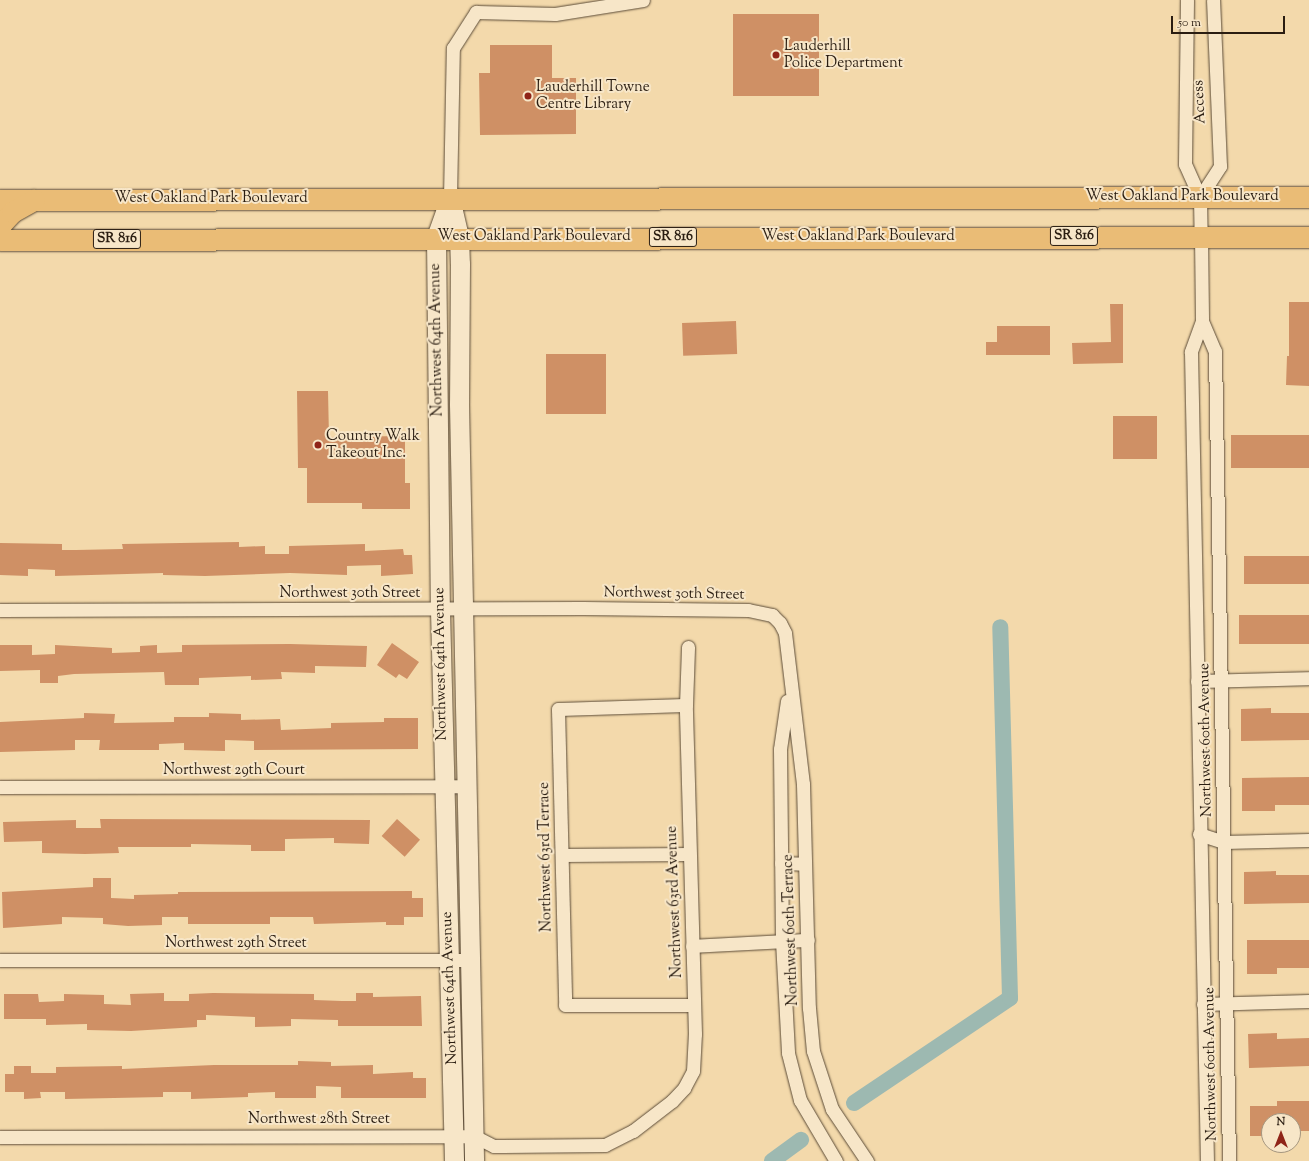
<!DOCTYPE html>
<style>
body{margin:0}
#map{position:relative;width:1309px;height:1161px;overflow:hidden;background:#f3d9ab;font-family:"Sorts Mill Goudy",serif}
div>[style]{position:absolute}
[style*='--x']{left:calc(var(--x)*1px);top:calc(var(--y)*1px);width:calc(var(--w)*1px);rotate:calc(var(--a)*1deg)}
.canal>*{height:16px;margin:-8px;padding:0 8px;transform-origin:8px;border-radius:8px;background:#9db9b1}
.building>*{inset:0;background:#cf9065;transform-origin:0 0}
.roads{filter:drop-shadow(0 0 1px #5c4c38) drop-shadow(0 0 1px #5c4c38)}
.street>*{height:13px;margin:-6.5px;padding:0 6.5px;transform-origin:6.5px;border-radius:6.5px;background:#f7e6c8}
.secondary>*{height:19px;margin:-9.5px;padding:0 9.5px;transform-origin:9.5px;border-radius:9.5px;background:#f7e6c8}
.primary>*{height:21px;margin:-10.5px;padding:0 10.5px;transform-origin:10.5px;border-radius:10.5px;background:#eabc76}
.dots>*{width:11px;height:11px;translate:-50% -50%;box-sizing:border-box;border:2px solid #f7e6c8;border-radius:50%}
span{translate:-50% -50%;white-space:nowrap;text-align:center;line-height:1.15;-webkit-text-stroke:4px #f7e6c8;paint-order:stroke}
.shield-label span{padding:1px 3px;background:#f7e6c8;border:1px solid;border-radius:3px;-webkit-text-stroke-width:0}
.shield-label{font-size:14px;color:#2a1d11;font-weight:700}
.poi-label{font-size:15px;color:#2a1d11}
.left{translate:0 -50%;text-align:left}
.street-label{font-size:15px;color:#2a1d11}
.north{position:absolute;left:1261px;top:1113px;width:40px;height:40px;box-sizing:border-box;background:#f7e6c8;border:1px solid #a5967f;border-radius:50%;rotate:0deg;font-size:11px;font-weight:700;line-height:16px;text-align:center;color:#2a1d11}
.north::after{content:'';display:block;margin:auto;width:14px;height:18px;background:#8f2418;clip-path:polygon(50% 0,100% 100%,50% 72%,0 100%)}
.scale{position:absolute;left:1171px;top:16px;width:114px;height:18px;box-sizing:border-box;border:2px solid #2a1d11;border-top:0;padding-left:5px;font-size:12px;line-height:14px;white-space:nowrap;color:#2a1d11;-webkit-text-stroke:3px #f7e6c8;paint-order:stroke}
</style>
<div id="map">
<div class="canal">
<div style="--x:854;--y:1103;--w:188;--a:-33.9"></div>
<div style="--x:1010;--y:998;--w:371;--a:-91.5"></div>
<div style="--x:772;--y:1161;--w:36;--a:-36"></div>
</div>
<div class="building">
<div style="left:733px;top:14px;width:86px;height:82px"></div>
<div style="clip-path:polygon(490px 45px,552px 45px,552px 78px,576px 78px,576px 134px,480px 135px,479px 73px,490px 73px)"></div>
<div style="clip-path:polygon(1289px 302px,1309px 302px,1309px 386px,1286px 385px,1287px 356px,1289px 356px)"></div>
<div style="clip-path:polygon(1110px 304px,1123px 304px,1123px 363px,1073px 364px,1072px 343px,1111px 342px)"></div>
<div style="left:736px;top:321px;width:33px;height:54px;rotate:88deg"></div>
<div style="clip-path:polygon(997px 326px,1050px 326px,1050px 355px,986px 355px,986px 342px,997px 342px)"></div>
<div style="left:546px;top:354px;width:60px;height:60px"></div>
<div style="clip-path:polygon(297px 391px,328px 391px,329px 437px,405px 436px,405px 483px,410px 483px,410px 509px,362px 509px,362px 503px,307px 503px,307px 468px,298px 468px)"></div>
<div style="left:1113px;top:416px;width:44px;height:43px"></div>
<div style="left:1231px;top:435px;width:78px;height:33px"></div>
<div style="clip-path:polygon(239px 542px,239px 547px,265px 546px,265px 554px,289px 554px,289px 546px,329px 545px,365px 544px,365px 551px,403px 549px,404px 555px,412px 555px,413px 574px,381px 576px,381px 565px,347px 566px,347px 575px,290px 573px,205px 576px,163px 575px,163px 573px,55px 576px,55px 570px,28px 569px,28px 576px,0 575px,0 543px,62px 544px,62px 550px,76px 550px,123px 549px,122px 544px)"></div>
<div style="left:1244px;top:556px;width:65px;height:28px"></div>
<div style="left:1309px;top:615px;width:29px;height:70px;rotate:90deg"></div>
<div style="clip-path:polygon(392px 643px,419px 662px,407px 679px,399px 674px,396px 678px,377px 665px)"></div>
<div style="clip-path:polygon(290px 644px,367px 646px,366px 667px,315px 666px,315px 673px,281px 672px,282px 679px,251px 680px,251px 676px,199px 678px,199px 685px,165px 685px,164px 672px,74px 674px,58px 676px,58px 683px,40px 683px,40px 670px,0 671px,0 645px,32px 645px,32px 655px,55px 654px,55px 645px,112px 648px,112px 653px,140px 652px,140px 646px,157px 645px,157px 653px,182px 652px,182px 645px)"></div>
<div style="clip-path:polygon(1271px 708px,1271px 713px,1309px 713px,1309px 740px,1241px 741px,1241px 709px)"></div>
<div style="clip-path:polygon(84px 713px,115px 714px,114px 723px,174px 722px,174px 717px,209px 717px,209px 713px,241px 714px,241px 720px,280px 719px,281px 730px,331px 728px,331px 723px,384px 722px,384px 718px,418px 718px,418px 749px,254px 750px,254px 741px,225px 740px,225px 751px,184px 750px,184px 743px,159px 744px,159px 750px,99px 750px,100px 740px,75px 740px,75px 750px,0 752px,0 722px,84px 718px)"></div>
<div style="clip-path:polygon(1309px 777px,1309px 805px,1275px 805px,1275px 811px,1242px 811px,1242px 778px)"></div>
<div style="clip-path:polygon(100px 819px,370px 820px,369px 844px,334px 843px,334px 838px,285px 839px,285px 851px,251px 851px,251px 845px,191px 844px,191px 847px,118px 847px,119px 853px,85px 854px,42px 853px,42px 841px,4px 842px,3px 822px,76px 820px,76px 828px,101px 828px)"></div>
<div style="left:397px;top:819px;width:31px;height:23px;rotate:42deg"></div>
<div style="clip-path:polygon(1276px 871px,1276px 875px,1309px 875px,1309px 903px,1244px 904px,1244px 872px)"></div>
<div style="clip-path:polygon(93px 878px,111px 878px,111px 898px,134px 899px,134px 895px,178px 894px,178px 892px,412px 891px,412px 898px,423px 898px,423px 917px,404px 917px,404px 925px,386px 925px,386px 922px,314px 924px,313px 917px,270px 917px,270px 924px,188px 924px,188px 917px,162px 917px,162px 925px,128px 926px,103px 924px,103px 918px,62px 917px,62px 924px,3px 928px,2px 892px,93px 887px)"></div>
<div style="clip-path:polygon(1247px 940px,1309px 940px,1309px 968px,1277px 968px,1277px 974px,1247px 974px)"></div>
<div style="clip-path:polygon(164px 993px,164px 1001px,189px 1001px,189px 994px,213px 993px,314px 994px,314px 1000px,342px 1001px,356px 1001px,356px 993px,373px 993px,373px 997px,421px 996px,422px 1026px,338px 1026px,338px 1020px,291px 1019px,291px 1026px,255px 1027px,255px 1017px,206px 1015px,206px 1020px,197px 1020px,197px 1027px,131px 1031px,87px 1030px,87px 1024px,46px 1025px,46px 1019px,4px 1019px,4px 994px,38px 994px,39px 1002px,64px 1001px,64px 994px,104px 995px,104px 1004px,131px 1005px,130px 994px)"></div>
<div style="clip-path:polygon(1277px 1033px,1277px 1039px,1309px 1038px,1309px 1066px,1249px 1068px,1248px 1034px)"></div>
<div style="clip-path:polygon(298px 1061px,331px 1062px,331px 1066px,373px 1065px,373px 1074px,413px 1072px,413px 1078px,426px 1078px,426px 1098px,341px 1098px,341px 1087px,316px 1086px,316px 1098px,275px 1098px,275px 1092px,248px 1093px,248px 1097px,191px 1099px,191px 1092px,163px 1092px,163px 1097px,65px 1099px,65px 1092px,40px 1092px,41px 1098px,24px 1099px,24px 1092px,5px 1092px,5px 1074px,14px 1074px,14px 1066px,31px 1066px,31px 1073px,56px 1073px,56px 1067px,122px 1066px,122px 1069px,214px 1065px,298px 1065px)"></div>
<div style="clip-path:polygon(1277px 1101px,1309px 1101px,1309px 1131px,1293px 1131px,1293px 1121px,1269px 1121px,1269px 1136px,1250px 1136px,1250px 1106px,1277px 1106px)"></div>
</div>
<div class="roads">
<div class="street">
<div style="--x:1187;--y:0;--w:164;--a:90.7"></div>
<div style="--x:1185;--y:164;--w:36;--a:66"></div>
<div style="--x:1200;--y:197;--w:39;--a:89"></div>
<div style="--x:1201;--y:236;--w:85;--a:89.3"></div>
<div style="--x:1202;--y:321;--w:33;--a:110"></div>
<div style="--x:1191;--y:352;--w:809;--a:88.87"></div>
<div style="--x:1200;--y:197;--w:37;--a:-57"></div>
<div style="--x:1220;--y:166;--w:166;--a:-92.4"></div>
<div style="--x:450;--y:198;--w:150;--a:-88.9"></div>
<div style="--x:453;--y:48;--w:43;--a:-57.4"></div>
<div style="--x:476;--y:12;--w:79;--a:1.5"></div>
<div style="--x:555;--y:14;--w:89;--a:-9"></div>
<div style="--x:1202;--y:321;--w:33;--a:67"></div>
<div style="--x:1215;--y:351;--w:810;--a:89.01"></div>
<div style="--x:0;--y:610;--w:583;--a:-0.2"></div>
<div style="--x:583;--y:608;--w:165;--a:0.7"></div>
<div style="--x:748;--y:610;--w:25;--a:12"></div>
<div style="--x:772;--y:615;--w:11;--a:45"></div>
<div style="--x:780;--y:623;--w:11;--a:63"></div>
<div style="--x:785;--y:633;--w:152;--a:83.2"></div>
<div style="--x:803;--y:784;--w:224;--a:88.5"></div>
<div style="--x:809;--y:1008;--w:43;--a:84.7"></div>
<div style="--x:813;--y:1051;--w:61;--a:71.9"></div>
<div style="--x:832;--y:1109;--w:63;--a:56.1"></div>
<div style="--x:1197;--y:681;--w:112;--a:-1.5"></div>
<div style="--x:787;--y:701;--w:49;--a:98.3"></div>
<div style="--x:780;--y:749;--w:192;--a:89.4"></div>
<div style="--x:782;--y:941;--w:112;--a:86.9"></div>
<div style="--x:788;--y:1053;--w:49;--a:75.7"></div>
<div style="--x:800;--y:1100;--w:71;--a:59.5"></div>
<div style="--x:686;--y:705;--w:128;--a:178.2"></div>
<div style="--x:558;--y:709;--w:296;--a:88.6"></div>
<div style="--x:565;--y:1005;--w:129;--a:0"></div>
<div style="--x:0;--y:787;--w:469;--a:-0.1"></div>
<div style="--x:1199;--y:834;--w:26;--a:18"></div>
<div style="--x:1224;--y:842;--w:85;--a:-1.3"></div>
<div style="--x:563;--y:855;--w:126;--a:-0.5"></div>
<div style="--x:781;--y:863;--w:24;--a:2"></div>
<div style="--x:692;--y:946;--w:116;--a:-3"></div>
<div style="--x:0;--y:960;--w:471;--a:0"></div>
<div style="--x:1203;--y:1004;--w:106;--a:-1.6"></div>
<div style="--x:0;--y:1137;--w:474;--a:-0.1"></div>
<div style="--x:474;--y:1136;--w:22;--a:27"></div>
<div style="--x:494;--y:1146;--w:111;--a:-0.5"></div>
<div style="--x:605;--y:1145;--w:31;--a:-27"></div>
<div style="--x:633;--y:1131;--w:49;--a:-37.6"></div>
<div style="--x:672;--y:1101;--w:18;--a:-47"></div>
<div style="--x:684;--y:1088;--w:19;--a:-62"></div>
<div style="--x:693;--y:1071;--w:37;--a:-87"></div>
<div style="--x:695;--y:1034;--w:329;--a:-91.6"></div>
<div style="--x:686;--y:705;--w:58;--a:-88"></div>
</div>
<div class="secondary">
<div style="--x:450;--y:198;--w:41;--a:109.7"></div>
<div style="--x:436;--y:237;--w:373;--a:89.4"></div>
<div style="--x:440;--y:610;--w:551;--a:88.54"></div>
<div style="--x:450;--y:198;--w:40;--a:77"></div>
<div style="--x:459;--y:237;--w:27;--a:88"></div>
<div style="--x:460;--y:264;--w:140;--a:90.4"></div>
<div style="--x:459;--y:404;--w:757;--a:88.86"></div>
</div>
<div class="primary">
<div style="--x:0;--y:200;--w:1309;--a:-0.13"></div>
<div style="--x:0;--y:225;--w:18;--a:-47"></div>
<div style="--x:12;--y:212;--w:25;--a:-29"></div>
<div style="--x:0;--y:240;--w:1309;--a:-0.13"></div>
</div>
</div>
<div class="dots">
<div style="left:776px;top:55px;background:#8f2418"></div>
<div style="left:528px;top:96px;background:#8f2418"></div>
<div style="left:318px;top:445px;background:#8f2418"></div>
</div>
<div class="shield-label">
<span style="left:1074px;top:236px">SR 816</span>
<span style="left:673px;top:237px">SR 816</span>
<span style="left:117px;top:239px">SR 816</span>
</div>
<div class="poi-label">
<span class="left" style="left:784px;top:55px">Lauderhill<br>Police Department</span>
<span class="left" style="left:536px;top:96px">Lauderhill Towne<br>Centre Library</span>
<span class="left" style="left:326px;top:445px">Country Walk<br>Takeout Inc.</span>
</div>
<div class="street-label">
<span style="left:1200px;top:102px;rotate:-93deg">Access</span>
<span style="left:1182px;top:197px">West Oakland Park Boulevard</span>
<span style="left:211px;top:199px">West Oakland Park Boulevard</span>
<span style="left:534px;top:237px">West Oakland Park Boulevard</span>
<span style="left:858px;top:237px">West Oakland Park Boulevard</span>
<span style="left:437px;top:340px;rotate:-91deg">Northwest 64th Avenue</span>
<span style="left:350px;top:594px">Northwest 30th Street</span>
<span style="left:674px;top:594px;rotate:1deg">Northwest 30th Street</span>
<span style="left:441px;top:664px;rotate:-91deg">Northwest 64th Avenue</span>
<span style="left:1206px;top:740px;rotate:-91deg">Northwest 60th Avenue</span>
<span style="left:234px;top:771px">Northwest 29th Court</span>
<span style="left:546px;top:857px;rotate:-91deg">Northwest 63rd Terrace</span>
<span style="left:675px;top:902px;rotate:-92deg">Northwest 63rd Avenue</span>
<span style="left:791px;top:930px;rotate:-92deg">Northwest 60th Terrace</span>
<span style="left:236px;top:944px">Northwest 29th Street</span>
<span style="left:450px;top:988px;rotate:-92deg">Northwest 64th Avenue</span>
<span style="left:1211px;top:1064px;rotate:-91deg">Northwest 60th Avenue</span>
<span style="left:319px;top:1120px">Northwest 28th Street</span>
</div>
<div class="north">N</div>
<div class="scale">50 m</div>
</div>
